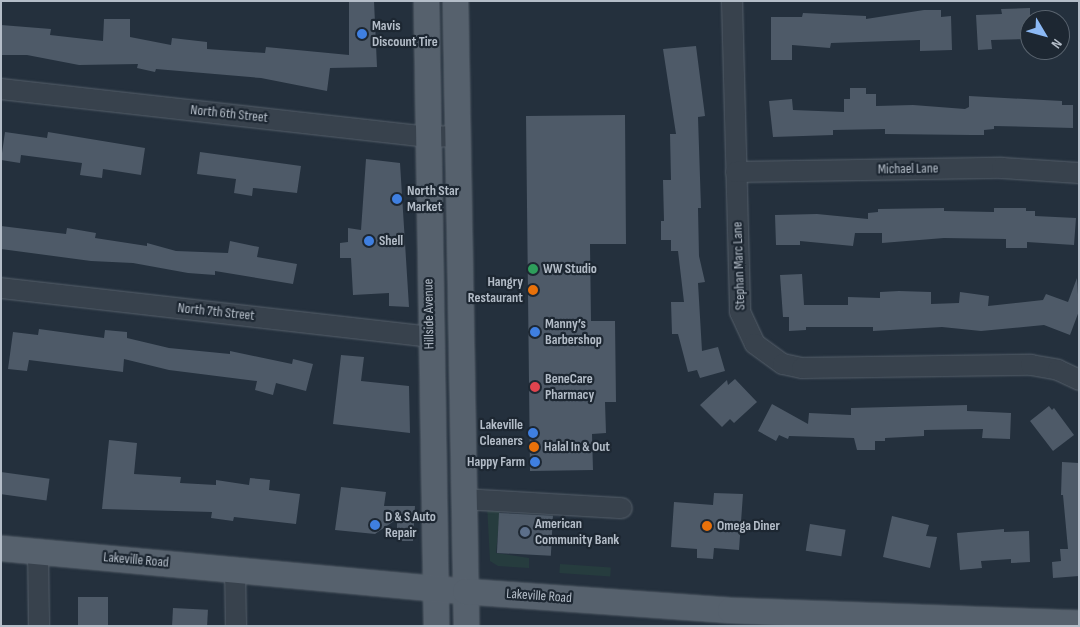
<!DOCTYPE html>
<meta charset="utf-8">
<style>
body{margin:0}
#map{position:relative;width:1080px;height:627px;overflow:hidden;background:#24303d;font-family:"Sofia Sans Condensed",sans-serif}
div>[style]{position:absolute}
[style*='--x']{left:calc(var(--x)*1px);top:calc(var(--y)*1px);width:calc(var(--w)*1px);rotate:calc(var(--a)*1deg)}
.green>*{inset:0;background:#263c3e;transform-origin:0 0}
.building>*{inset:0;background:#4e5a68;transform-origin:0 0}
.roads{filter:drop-shadow(0 0 1px #56606b) drop-shadow(0 0 1px #56606b)}
.minor>*{height:20px;margin:-10px;padding:0 10px;transform-origin:10px;border-radius:10px;background:#38424d}
.major>*{height:25px;margin:-12.5px;padding:0 12.5px;transform-origin:12.5px;border-radius:12.5px;background:#56616d}
.dots>*{width:14px;height:14px;translate:-50% -50%;box-sizing:border-box;border:2px solid #1d2732;border-radius:50%}
span{translate:-50% -50%;white-space:nowrap;text-align:center;line-height:1.15;-webkit-text-stroke:4.5px #1d2732;paint-order:stroke}
.poi-label{font-size:14px;color:#b4bdc8;font-weight:700}
.left{translate:0 -50%;text-align:left}
.right{translate:-100% -50%;text-align:right}
.street-label{font-size:14px;color:#b4bdc8}
.frame{position:absolute;inset:0;border:2px solid #b4bdc8;pointer-events:none}
.north{position:absolute;left:1020px;top:10px;width:50px;height:50px;box-sizing:border-box;background:#1d2732;border:1px solid #59636e;border-radius:50%;rotate:127deg;font-size:14px;font-weight:700;line-height:20px;text-align:center;color:#b4bdc8}
.north::after{content:'';display:block;margin:auto;width:18px;height:22px;background:#8cb9f5;clip-path:polygon(50% 0,100% 100%,50% 72%,0 100%)}
</style>
<div id="map">
<div class="green">
<div style="clip-path:polygon(487px 504px,500px 511px,496px 553px,529px 558px,529px 568px,498px 566px,490px 561px)"></div>
<div style="left:560px;top:564px;width:51px;height:9px;rotate:4deg"></div>
</div>
<div class="building">
<div style="clip-path:polygon(349px 1px,374px 1px,377px 67px,330px 68px,327px 91px,261px 78px,156px 69px,155px 72px,137px 68px,138px 64px,79px 65px,27px 55px,1px 55px,1px 25px,51px 29px,50px 35px,103px 41px,104px 19px,130px 19px,130px 37px,171px 45px,172px 38px,207px 42px,207px 49px,265px 53px,266px 47px,349px 55px)"></div>
<div style="clip-path:polygon(1030px 8px,1030px 39px,991px 40px,992px 49px,978px 50px,976px 15px,1002px 14px,1001px 9px)"></div>
<div style="clip-path:polygon(924px 10px,941px 10px,941px 17px,951px 16px,952px 50px,920px 51px,920px 40px,831px 43px,830px 48px,792px 45px,792px 60px,771px 60px,771px 17px,802px 17px,803px 13px,866px 16px,866px 19px)"></div>
<div style="clip-path:polygon(696px 46px,705px 116px,698px 117px,701px 208px,698px 208px,699px 256px,705px 282px,698px 283px,702px 351px,718px 347px,725px 371px,700px 378px,697px 370px,688px 372px,678px 334px,672px 334px,671px 302px,684px 302px,678px 251px,671px 251px,671px 240px,661px 240px,661px 221px,664px 221px,663px 180px,671px 180px,670px 134px,676px 134px,663px 49px)"></div>
<div style="clip-path:polygon(850px 88px,866px 88px,866px 94px,876px 94px,876px 106px,913px 105px,965px 109px,969px 107px,969px 96px,1062px 101px,1062px 105px,1073px 105px,1073px 128px,994px 126px,994px 129px,984px 130px,984px 135px,972px 135px,885px 134px,885px 129px,833px 130px,833px 135px,773px 137px,769px 101px,792px 99px,793px 110px,844px 112px,844px 99px,850px 99px)"></div>
<div style="clip-path:polygon(625px 115px,626px 244px,590px 244px,591px 321px,615px 321px,616px 402px,605px 402px,606px 433px,592px 434px,593px 470px,530px 471px,526px 116px)"></div>
<div style="clip-path:polygon(5px 132px,47px 138px,48px 132px,145px 148px,141px 175px,103px 169px,102px 178px,80px 175px,82px 163px,21px 155px,20px 163px,1px 160px)"></div>
<div style="clip-path:polygon(200px 152px,301px 166px,297px 193px,253px 188px,252px 196px,234px 193px,236px 179px,197px 174px)"></div>
<div style="clip-path:polygon(366px 159px,400px 163px,409px 307px,389px 306px,389px 293px,353px 295px,351px 258px,340px 258px,340px 243px,348px 242px,348px 228px,361px 230px)"></div>
<div style="clip-path:polygon(944px 208px,944px 211px,994px 212px,994px 208px,1026px 208px,1026px 211px,1035px 211px,1035px 216px,1076px 218px,1074px 245px,1027px 242px,1027px 248px,1006px 248px,1006px 239px,944px 238px,882px 243px,882px 233px,855px 233px,853px 246px,800px 241px,800px 245px,776px 245px,775px 215px,817px 214px,868px 219px,868px 213px,878px 212px,878px 209px)"></div>
<div style="clip-path:polygon(1px 226px,66px 234px,67px 228px,96px 233px,95px 238px,147px 246px,147px 243px,176px 251px,228px 253px,230px 241px,259px 247px,257px 257px,297px 264px,293px 284px,215px 271px,215px 275px,188px 273px,133px 263px,91px 261px,1px 249px)"></div>
<div style="clip-path:polygon(802px 274px,804px 305px,848px 305px,848px 297px,880px 298px,880px 292px,899px 291px,931px 292px,931px 304px,959px 303px,960px 292px,989px 296px,988px 306px,1043px 300px,1046px 294px,1068px 302px,1077px 278px,1079px 311px,1070px 335px,1044px 325px,981px 331px,942px 327px,873px 331px,873px 327px,806px 327px,806px 330px,789px 331px,789px 317px,783px 317px,780px 275px)"></div>
<div style="clip-path:polygon(39px 329px,104px 338px,105px 330px,127px 332px,127px 338px,169px 348px,230px 354px,230px 351px,292px 364px,293px 359px,313px 364px,306px 391px,276px 383px,273px 395px,255px 390px,257px 381px,169px 370px,124px 359px,123px 372px,29px 360px,27px 371px,8px 369px,13px 332px,38px 335px)"></div>
<div style="clip-path:polygon(341px 355px,364px 357px,361px 381px,409px 386px,410px 433px,333px 424px)"></div>
<div style="clip-path:polygon(735px 379px,757px 402px,734px 423px,730px 419px,722px 427px,700px 405px,727px 380px,728px 385px)"></div>
<div style="clip-path:polygon(772px 404px,808px 424px,809px 413px,851px 415px,851px 408px,967px 405px,967px 411px,1011px 413px,1010px 439px,982px 438px,983px 429px,924px 430px,924px 436px,885px 438px,885px 441px,875px 441px,875px 450px,857px 450px,854px 438px,789px 436px,788px 439px,779px 435px,776px 441px,758px 431px)"></div>
<div style="clip-path:polygon(1049px 406px,1052px 410px,1054px 408px,1074px 435px,1053px 451px,1030px 421px)"></div>
<div style="clip-path:polygon(109px 440px,137px 443px,134px 474px,181px 477px,180px 483px,216px 485px,216px 480px,249px 485px,250px 478px,270px 480px,269px 490px,300px 494px,296px 524px,234px 517px,233px 521px,211px 518px,212px 512px,102px 509px)"></div>
<div style="clip-path:polygon(1062px 462px,1079px 463px,1079px 576px,1053px 578px,1052px 562px,1061px 561px,1060px 549px,1068px 549px,1063px 495px,1061px 495px)"></div>
<div style="left:1px;top:472px;width:49px;height:22px;rotate:8deg"></div>
<div style="clip-path:polygon(341px 487px,386px 492px,384px 506px,415px 506px,413px 541px,397px 541px,397px 519px,375px 534px,335px 530px)"></div>
<div style="clip-path:polygon(714px 493px,743px 494px,739px 550px,714px 548px,713px 559px,697px 558px,697px 549px,671px 547px,674px 502px,713px 505px)"></div>
<div style="left:499px;top:513px;width:54px;height:40px;rotate:3deg"></div>
<div style="clip-path:polygon(892px 516px,929px 525px,926px 536px,937px 537px,930px 568px,883px 557px)"></div>
<div style="left:810px;top:524px;width:36px;height:27px;rotate:9deg"></div>
<div style="clip-path:polygon(1004px 529px,1004px 532px,1029px 531px,1030px 562px,1011px 563px,1011px 559px,981px 561px,982px 568px,960px 570px,957px 533px)"></div>
<div style="left:108px;top:597px;width:29px;height:30px;rotate:90deg"></div>
<div style="left:173px;top:608px;width:35px;height:18px;rotate:3deg"></div>
</div>
<div class="roads">
<div class="minor">
<div style="--x:732;--y:1;--w:311;--a:88.5"></div>
<div style="--x:740;--y:312;--w:35;--a:65"></div>
<div style="--x:755;--y:344;--w:34;--a:36"></div>
<div style="--x:783;--y:364;--w:19;--a:12"></div>
<div style="--x:802;--y:368;--w:229;--a:-0.8"></div>
<div style="--x:1031;--y:365;--w:27;--a:10"></div>
<div style="--x:1058;--y:370;--w:23;--a:25"></div>
<div style="--x:1;--y:89;--w:428;--a:6.4"></div>
<div style="--x:426;--y:137;--w:31;--a:-2"></div>
<div style="--x:736;--y:172;--w:266;--a:-0.9"></div>
<div style="--x:1002;--y:168;--w:77;--a:3.7"></div>
<div style="--x:1;--y:288;--w:432;--a:6.5"></div>
<div style="--x:464;--y:499;--w:158;--a:3.3"></div>
<div style="--x:38;--y:551;--w:75;--a:89.2"></div>
<div style="--x:235;--y:568;--w:58;--a:89"></div>
</div>
<div class="major">
<div style="--x:426;--y:1;--w:625;--a:89.08"></div>
<div style="--x:455;--y:1;--w:625;--a:88.99"></div>
<div style="--x:1;--y:548;--w:466;--a:5.3"></div>
<div style="--x:465;--y:591;--w:266;--a:4.1"></div>
<div style="--x:730;--y:610;--w:349;--a:2.1"></div>
</div>
</div>
<div class="dots">
<div style="left:362px;top:34px;background:#3f7fe0"></div>
<div style="left:397px;top:199px;background:#3f7fe0"></div>
<div style="left:369px;top:241px;background:#3f7fe0"></div>
<div style="left:533px;top:269px;background:#2e9e5b"></div>
<div style="left:533px;top:290px;background:#e8710a"></div>
<div style="left:535px;top:332px;background:#3f7fe0"></div>
<div style="left:535px;top:387px;background:#e0444e"></div>
<div style="left:533px;top:433px;background:#3f7fe0"></div>
<div style="left:534px;top:447px;background:#e8710a"></div>
<div style="left:535px;top:462px;background:#3f7fe0"></div>
<div style="left:375px;top:525px;background:#3f7fe0"></div>
<div style="left:707px;top:526px;background:#e8710a"></div>
<div style="left:525px;top:532px;background:#5c6f8a"></div>
</div>
<div class="poi-label">
<span class="left" style="left:372px;top:34px">Mavis<br>Discount Tire</span>
<span class="left" style="left:407px;top:199px">North Star<br>Market</span>
<span class="left" style="left:379px;top:241px">Shell</span>
<span class="left" style="left:543px;top:269px">WW Studio</span>
<span class="right" style="left:523px;top:290px">Hangry<br>Restaurant</span>
<span class="left" style="left:545px;top:332px">Manny’s<br>Barbershop</span>
<span class="left" style="left:545px;top:387px">BeneCare<br>Pharmacy</span>
<span class="right" style="left:523px;top:433px">Lakeville<br>Cleaners</span>
<span class="left" style="left:544px;top:447px">Halal In &amp; Out</span>
<span class="right" style="left:525px;top:462px">Happy Farm</span>
<span class="left" style="left:385px;top:525px">D &amp; S Auto<br>Repair</span>
<span class="left" style="left:535px;top:532px">American<br>Community Bank</span>
<span class="left" style="left:717px;top:526px">Omega Diner</span>
</div>
<div class="street-label">
<span style="left:229px;top:114px;rotate:6deg">North 6th Street</span>
<span style="left:908px;top:169px;rotate:-1deg">Michael Lane</span>
<span style="left:739px;top:266px;rotate:-92deg">Stephan Marc Lane</span>
<span style="left:216px;top:312px;rotate:6deg">North 7th Street</span>
<span style="left:429px;top:314px;rotate:-91deg">Hillside Avenue</span>
<span style="left:136px;top:560px;rotate:5deg">Lakeville Road</span>
<span style="left:539px;top:596px;rotate:4deg">Lakeville Road</span>
</div>
<div class="frame"></div>
<div class="north">N</div>
</div>
